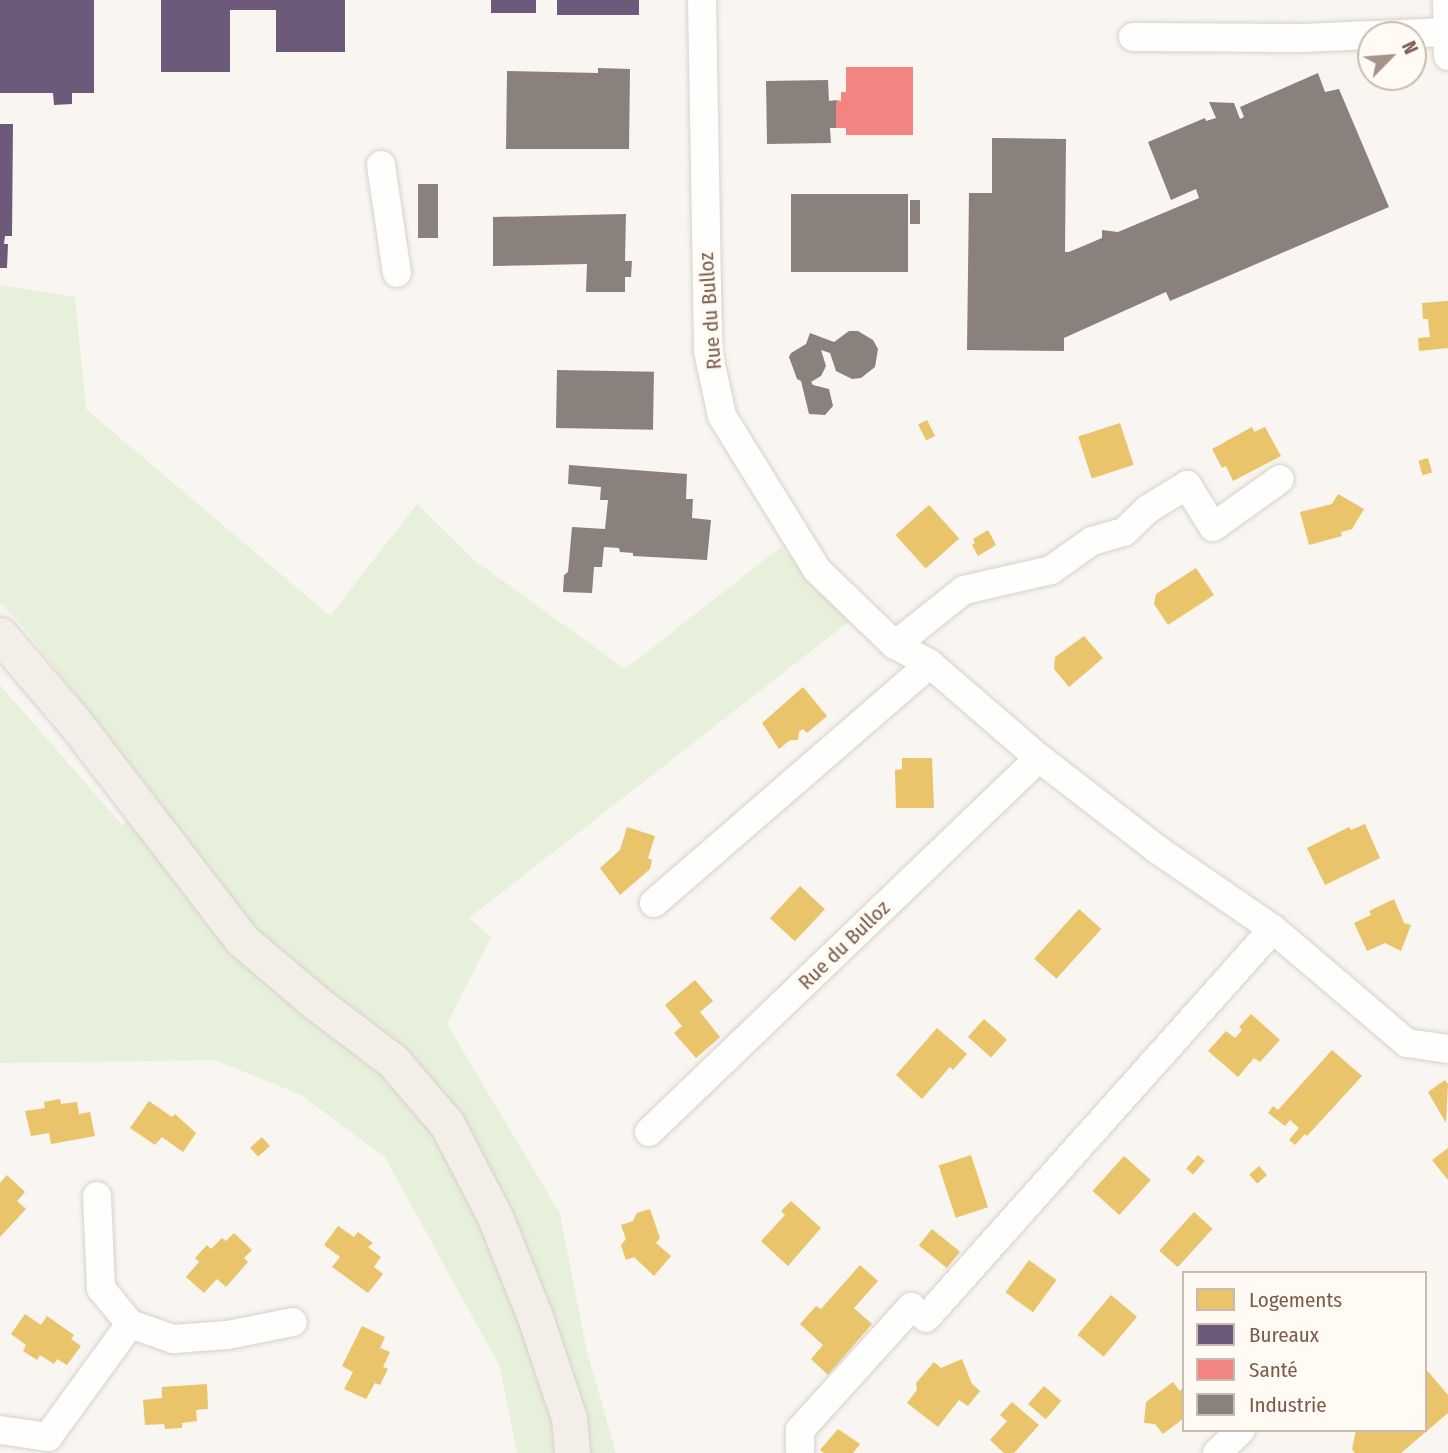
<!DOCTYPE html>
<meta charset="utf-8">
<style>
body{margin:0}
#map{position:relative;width:1448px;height:1453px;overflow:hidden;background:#f9f5f0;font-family:"Fira Sans Condensed",sans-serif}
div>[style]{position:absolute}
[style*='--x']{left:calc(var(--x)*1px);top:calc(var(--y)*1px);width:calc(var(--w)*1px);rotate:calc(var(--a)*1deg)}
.green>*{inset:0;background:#e7f0db}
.homes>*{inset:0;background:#e9c46a;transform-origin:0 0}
.offices>*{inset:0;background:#6d597a;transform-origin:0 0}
.health>*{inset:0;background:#f28482}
.industry>*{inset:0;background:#8a817c;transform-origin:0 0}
.roads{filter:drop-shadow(0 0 2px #d7d1cb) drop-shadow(0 0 2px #d7d1cb)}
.minor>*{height:28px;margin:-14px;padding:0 14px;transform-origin:14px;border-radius:14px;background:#fefefd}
.major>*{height:35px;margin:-17.5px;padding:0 17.5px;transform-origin:17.5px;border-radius:17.5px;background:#f3eee8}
span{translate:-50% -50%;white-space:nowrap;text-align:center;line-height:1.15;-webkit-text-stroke:7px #fffaf3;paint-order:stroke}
.street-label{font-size:21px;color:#7a5c4d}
.legend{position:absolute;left:1182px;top:1271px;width:245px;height:161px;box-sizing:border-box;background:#fffaf3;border:2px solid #cabbb1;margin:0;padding:9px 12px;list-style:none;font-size:21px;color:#7a5c4d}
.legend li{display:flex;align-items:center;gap:14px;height:35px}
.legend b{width:35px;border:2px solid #cabbb1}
.north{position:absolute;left:1357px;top:21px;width:70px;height:70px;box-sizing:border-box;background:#fffaf3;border:2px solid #cabbb1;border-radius:50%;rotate:65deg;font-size:19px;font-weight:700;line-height:28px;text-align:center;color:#7a5c4d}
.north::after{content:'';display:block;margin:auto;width:24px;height:32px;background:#a69286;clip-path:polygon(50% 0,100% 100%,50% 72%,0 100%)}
</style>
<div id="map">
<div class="green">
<div style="clip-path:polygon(0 285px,75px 297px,86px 409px,330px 616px,417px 504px,474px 560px,625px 669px,781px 547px,851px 620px,469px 918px,491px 937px,447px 1024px,560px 1214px,586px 1348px,616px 1453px,517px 1453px,500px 1367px,385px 1157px,301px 1095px,215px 1060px,0 1063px,0 685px,122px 825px,161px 804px,20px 623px,0 603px)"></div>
</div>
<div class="homes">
<div style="clip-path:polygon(1448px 301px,1448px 348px,1419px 351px,1418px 338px,1430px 337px,1428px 319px,1423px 319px,1422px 303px)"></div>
<div style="left:927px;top:420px;width:18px;height:10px;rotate:63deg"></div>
<div style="left:1120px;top:423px;width:44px;height:44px;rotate:72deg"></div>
<div style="clip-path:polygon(1252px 427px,1254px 432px,1265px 427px,1281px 456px,1233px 481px,1226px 466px,1222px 468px,1212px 449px)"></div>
<div style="left:1428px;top:458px;width:15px;height:10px;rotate:74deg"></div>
<div style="clip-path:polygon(1338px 494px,1364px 509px,1352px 529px,1341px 532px,1342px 536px,1309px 545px,1300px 512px,1332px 504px)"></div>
<div style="left:929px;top:505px;width:45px;height:45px;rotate:48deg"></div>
<div style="clip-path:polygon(988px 530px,996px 545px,978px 556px,972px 545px,975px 543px,973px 539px)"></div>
<div style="clip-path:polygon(1196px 568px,1214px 595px,1168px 625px,1154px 604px,1156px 594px)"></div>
<div style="clip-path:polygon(1084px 636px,1103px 658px,1069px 687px,1054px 669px,1055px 657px)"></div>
<div style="clip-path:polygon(803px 687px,827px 716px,807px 733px,803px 729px,799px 732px,798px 740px,790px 740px,779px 749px,762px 723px)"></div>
<div style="clip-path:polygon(902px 758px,932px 758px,934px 808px,896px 808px,895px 770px,902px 769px)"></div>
<div style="clip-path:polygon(1365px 824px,1380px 858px,1325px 885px,1307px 848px,1349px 827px,1351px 830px)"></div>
<div style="clip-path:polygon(627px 827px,655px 836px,648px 858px,652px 860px,650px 869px,620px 895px,600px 868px,620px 850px)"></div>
<div style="left:800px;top:886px;width:34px;height:44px;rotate:43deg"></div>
<div style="clip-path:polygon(1394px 899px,1404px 923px,1411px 925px,1401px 951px,1385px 943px,1367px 951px,1354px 923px,1371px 915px,1369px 911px)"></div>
<div style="left:1079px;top:909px;width:30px;height:67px;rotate:42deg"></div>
<div style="clip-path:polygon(695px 980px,713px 1001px,700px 1012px,720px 1037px,696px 1058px,674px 1033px,682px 1026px,665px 1005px)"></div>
<div style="clip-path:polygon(1251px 1014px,1280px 1040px,1260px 1062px,1254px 1058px,1238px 1077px,1208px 1051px,1226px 1031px,1235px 1038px,1242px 1030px,1239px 1027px)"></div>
<div style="left:984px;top:1019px;width:31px;height:24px;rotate:42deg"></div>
<div style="clip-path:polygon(937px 1028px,967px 1054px,953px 1070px,950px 1067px,922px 1099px,896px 1075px)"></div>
<div style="clip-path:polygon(1332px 1050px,1362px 1076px,1307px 1136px,1305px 1134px,1295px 1145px,1289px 1140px,1299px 1128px,1290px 1120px,1285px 1126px,1268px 1113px,1273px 1106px,1278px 1110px)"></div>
<div style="clip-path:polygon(1445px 1080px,1448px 1084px,1446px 1123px,1428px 1092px)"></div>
<div style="clip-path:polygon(60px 1099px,61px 1104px,77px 1102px,79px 1114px,90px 1112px,95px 1136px,51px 1144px,49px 1133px,31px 1136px,25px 1111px,45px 1108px,44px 1102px)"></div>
<div style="clip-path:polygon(149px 1101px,172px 1117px,175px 1114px,196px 1133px,183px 1152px,162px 1137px,155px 1145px,130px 1128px)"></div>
<div style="left:262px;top:1137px;width:12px;height:16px;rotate:48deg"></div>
<div style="clip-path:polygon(1448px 1148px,1448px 1180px,1432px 1160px)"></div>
<div style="left:971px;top:1155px;width:55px;height:34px;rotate:72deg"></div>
<div style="left:1198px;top:1155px;width:9px;height:18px;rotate:41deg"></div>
<div style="left:1124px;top:1156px;width:36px;height:47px;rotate:42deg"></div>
<div style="left:1259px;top:1166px;width:12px;height:13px;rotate:48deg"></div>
<div style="clip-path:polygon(7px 1175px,25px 1192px,17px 1201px,26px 1209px,0 1237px,0 1183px)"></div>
<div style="clip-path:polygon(791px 1201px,821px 1228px,788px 1266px,761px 1241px,785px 1215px,781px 1211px)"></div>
<div style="clip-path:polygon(650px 1209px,660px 1238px,656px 1243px,671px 1256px,654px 1276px,634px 1257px,626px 1260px,621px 1245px,626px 1239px,621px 1225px,633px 1221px,637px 1213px)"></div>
<div style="left:1194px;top:1212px;width:25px;height:52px;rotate:42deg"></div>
<div style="clip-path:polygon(338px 1226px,354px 1237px,358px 1232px,373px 1243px,368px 1247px,381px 1257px,374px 1267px,383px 1274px,368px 1293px,332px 1267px,340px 1257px,324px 1245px)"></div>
<div style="left:932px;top:1229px;width:36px;height:21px;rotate:39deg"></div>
<div style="clip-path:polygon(234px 1233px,252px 1250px,244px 1258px,248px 1262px,226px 1287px,217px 1279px,204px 1293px,186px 1277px,199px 1262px,195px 1258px,207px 1245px,211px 1249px,222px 1238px,226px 1241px)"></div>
<div style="left:1029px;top:1260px;width:34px;height:40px;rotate:36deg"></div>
<div style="clip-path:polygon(860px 1265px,878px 1281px,854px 1308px,872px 1324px,828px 1375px,811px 1359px,823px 1345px,800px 1324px,816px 1306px,821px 1309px)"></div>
<div style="left:1111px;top:1295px;width:34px;height:52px;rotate:40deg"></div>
<div style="clip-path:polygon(25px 1314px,41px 1325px,47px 1316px,74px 1335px,71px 1339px,81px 1346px,67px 1365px,57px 1359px,54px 1364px,40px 1355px,37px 1360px,23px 1351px,26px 1345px,11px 1334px)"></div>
<div style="clip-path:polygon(362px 1326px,385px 1337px,380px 1348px,390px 1352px,383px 1367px,388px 1369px,380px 1385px,375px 1383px,366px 1399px,344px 1389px,353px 1372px,342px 1366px)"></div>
<div style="clip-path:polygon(962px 1359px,972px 1384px,980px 1391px,968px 1406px,959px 1400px,938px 1427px,907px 1403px,917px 1390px,916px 1383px,934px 1362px,941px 1368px)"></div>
<div style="clip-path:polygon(1425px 1368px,1448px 1395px,1448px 1413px,1401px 1453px,1355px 1453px,1352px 1449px,1356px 1430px,1425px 1430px)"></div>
<div style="clip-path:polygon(1173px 1382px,1180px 1391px,1184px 1387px,1184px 1418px,1163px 1434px,1155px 1424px,1144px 1423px,1146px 1402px)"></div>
<div style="clip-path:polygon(207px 1384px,208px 1409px,196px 1410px,197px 1421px,182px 1423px,182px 1428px,165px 1429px,164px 1424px,145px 1425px,143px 1400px,162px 1398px,162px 1387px)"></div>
<div style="left:1044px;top:1386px;width:23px;height:24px;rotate:41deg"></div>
<div style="clip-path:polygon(1012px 1402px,1039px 1425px,1014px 1453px,1004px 1453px,990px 1440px,1007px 1421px,1000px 1415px)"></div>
<div style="clip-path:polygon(838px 1429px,860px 1444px,853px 1453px,824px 1453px,820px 1450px)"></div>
</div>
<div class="offices">
<div style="clip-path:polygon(0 0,94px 0,94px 93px,72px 93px,72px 104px,54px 105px,53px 93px,0 93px)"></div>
<div style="clip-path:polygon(161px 0,345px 0,345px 52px,276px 52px,276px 10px,230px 10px,230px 72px,161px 72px)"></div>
<div style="left:491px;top:0;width:45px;height:13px"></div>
<div style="left:557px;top:0;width:82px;height:15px"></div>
<div style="clip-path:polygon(0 124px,13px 124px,12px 236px,5px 236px,4px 244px,8px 244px,7px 268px,0 268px)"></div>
</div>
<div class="health">
<div style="clip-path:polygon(846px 67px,913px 67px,913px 135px,846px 135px,846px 128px,836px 128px,836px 100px,841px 101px,841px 92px,846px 92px)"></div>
</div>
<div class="industry">
<div style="clip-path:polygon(598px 68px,630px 69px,629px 149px,506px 149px,507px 71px,598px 73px)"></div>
<div style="clip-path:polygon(1318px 73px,1325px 92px,1339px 89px,1389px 207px,1170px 301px,1166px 292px,1064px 338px,1064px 351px,967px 350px,969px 193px,992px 193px,992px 138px,1066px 139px,1065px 252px,1069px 252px,1102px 238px,1102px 230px,1118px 232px,1199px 198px,1196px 189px,1171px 200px,1148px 142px,1205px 118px,1206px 121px,1216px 118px,1209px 102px,1234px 103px,1240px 119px,1244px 117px,1240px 107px)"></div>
<div style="clip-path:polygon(828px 80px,829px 101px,836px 100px,836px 128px,830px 128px,831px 143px,767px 144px,766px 81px)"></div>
<div style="left:438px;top:184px;width:54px;height:20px;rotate:90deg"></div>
<div style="left:791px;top:194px;width:117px;height:78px"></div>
<div style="left:910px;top:200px;width:10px;height:24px"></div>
<div style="clip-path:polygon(626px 214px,625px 261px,632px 261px,631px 277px,625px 277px,625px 292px,586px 292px,587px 264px,493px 266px,493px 217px)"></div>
<div style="clip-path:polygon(849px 331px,858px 331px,873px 340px,878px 349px,875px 367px,861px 378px,852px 379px,836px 371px,830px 353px,821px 350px,826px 366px,821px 376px,811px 382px,813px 385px,829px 389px,833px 406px,825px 415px,809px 414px,801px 381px,797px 379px,789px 357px,791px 353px,806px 344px,810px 333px,834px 342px)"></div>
<div style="left:557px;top:370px;width:97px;height:58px;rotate:1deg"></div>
<div style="clip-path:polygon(569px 465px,687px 474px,686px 499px,693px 499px,692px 518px,711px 520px,707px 560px,633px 556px,633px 553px,620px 552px,619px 548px,604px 547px,602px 567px,594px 567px,592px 593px,563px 592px,564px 575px,568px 572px,572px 527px,605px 529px,608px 500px,600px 500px,601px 487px,568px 484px)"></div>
</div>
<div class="roads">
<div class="minor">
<div style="--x:702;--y:0;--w:351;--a:89"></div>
<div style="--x:708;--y:351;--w:66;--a:77.8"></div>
<div style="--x:722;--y:416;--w:181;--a:58.3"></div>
<div style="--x:817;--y:570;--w:108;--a:43.9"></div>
<div style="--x:895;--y:645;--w:40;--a:28"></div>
<div style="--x:930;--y:664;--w:144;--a:40.8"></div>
<div style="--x:1039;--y:758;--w:150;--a:37.7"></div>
<div style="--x:1158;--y:850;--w:140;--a:34.5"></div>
<div style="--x:1273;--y:929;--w:176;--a:40.4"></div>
<div style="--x:1407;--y:1043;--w:41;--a:8.3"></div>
<div style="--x:1447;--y:0;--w:56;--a:89"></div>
<div style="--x:1377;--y:35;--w:69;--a:-2.5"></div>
<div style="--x:1133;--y:37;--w:170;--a:0.3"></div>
<div style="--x:1303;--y:38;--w:68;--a:-2.5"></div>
<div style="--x:381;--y:165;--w:109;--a:81.6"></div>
<div style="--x:895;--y:645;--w:88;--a:-38.6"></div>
<div style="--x:964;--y:590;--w:89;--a:-12.9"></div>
<div style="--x:1051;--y:570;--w:50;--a:-35.3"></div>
<div style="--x:1092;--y:541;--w:33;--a:-16"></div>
<div style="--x:1124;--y:532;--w:33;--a:-44"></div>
<div style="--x:1148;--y:509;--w:46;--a:-31.6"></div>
<div style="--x:1187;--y:485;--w:49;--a:58.2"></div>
<div style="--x:1213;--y:527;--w:82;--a:-35.6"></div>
<div style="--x:654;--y:903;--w:365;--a:-40.9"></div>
<div style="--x:649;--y:1132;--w:540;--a:-43.8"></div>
<div style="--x:926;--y:1318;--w:521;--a:-48.27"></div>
<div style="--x:130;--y:1324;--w:46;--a:19.2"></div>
<div style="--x:173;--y:1339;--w:55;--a:-4.2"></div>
<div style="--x:228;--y:1335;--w:66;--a:-11.3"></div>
<div style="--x:0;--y:1430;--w:49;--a:8.3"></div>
<div style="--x:48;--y:1437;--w:140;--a:-54"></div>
<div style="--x:130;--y:1324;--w:46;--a:-128.9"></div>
<div style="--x:101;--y:1288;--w:92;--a:-92.5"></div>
<div style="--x:800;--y:1453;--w:23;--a:-90"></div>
<div style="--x:800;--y:1430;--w:166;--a:-47.9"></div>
<div style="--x:1217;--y:1453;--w:33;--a:-44"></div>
</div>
<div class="major">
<div style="--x:0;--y:635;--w:116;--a:49.6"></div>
<div style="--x:75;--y:723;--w:274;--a:52.4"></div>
<div style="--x:242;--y:940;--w:96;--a:40.3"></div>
<div style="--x:315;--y:1002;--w:98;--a:37.1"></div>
<div style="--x:393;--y:1061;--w:83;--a:49.4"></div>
<div style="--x:447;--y:1124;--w:105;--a:62.7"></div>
<div style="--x:495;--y:1217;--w:105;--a:68.1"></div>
<div style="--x:534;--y:1314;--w:110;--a:71.4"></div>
<div style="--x:569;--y:1418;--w:35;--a:85"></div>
</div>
</div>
<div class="street-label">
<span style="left:710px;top:311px;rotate:-94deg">Rue du Bulloz</span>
<span style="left:844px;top:945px;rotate:-44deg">Rue du Bulloz</span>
</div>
<ul class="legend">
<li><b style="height:19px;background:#e9c46a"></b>Logements</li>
<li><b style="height:19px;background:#6d597a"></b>Bureaux</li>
<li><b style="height:19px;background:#f28482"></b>Santé</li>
<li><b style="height:19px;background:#8a817c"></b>Industrie</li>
</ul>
<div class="north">N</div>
</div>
